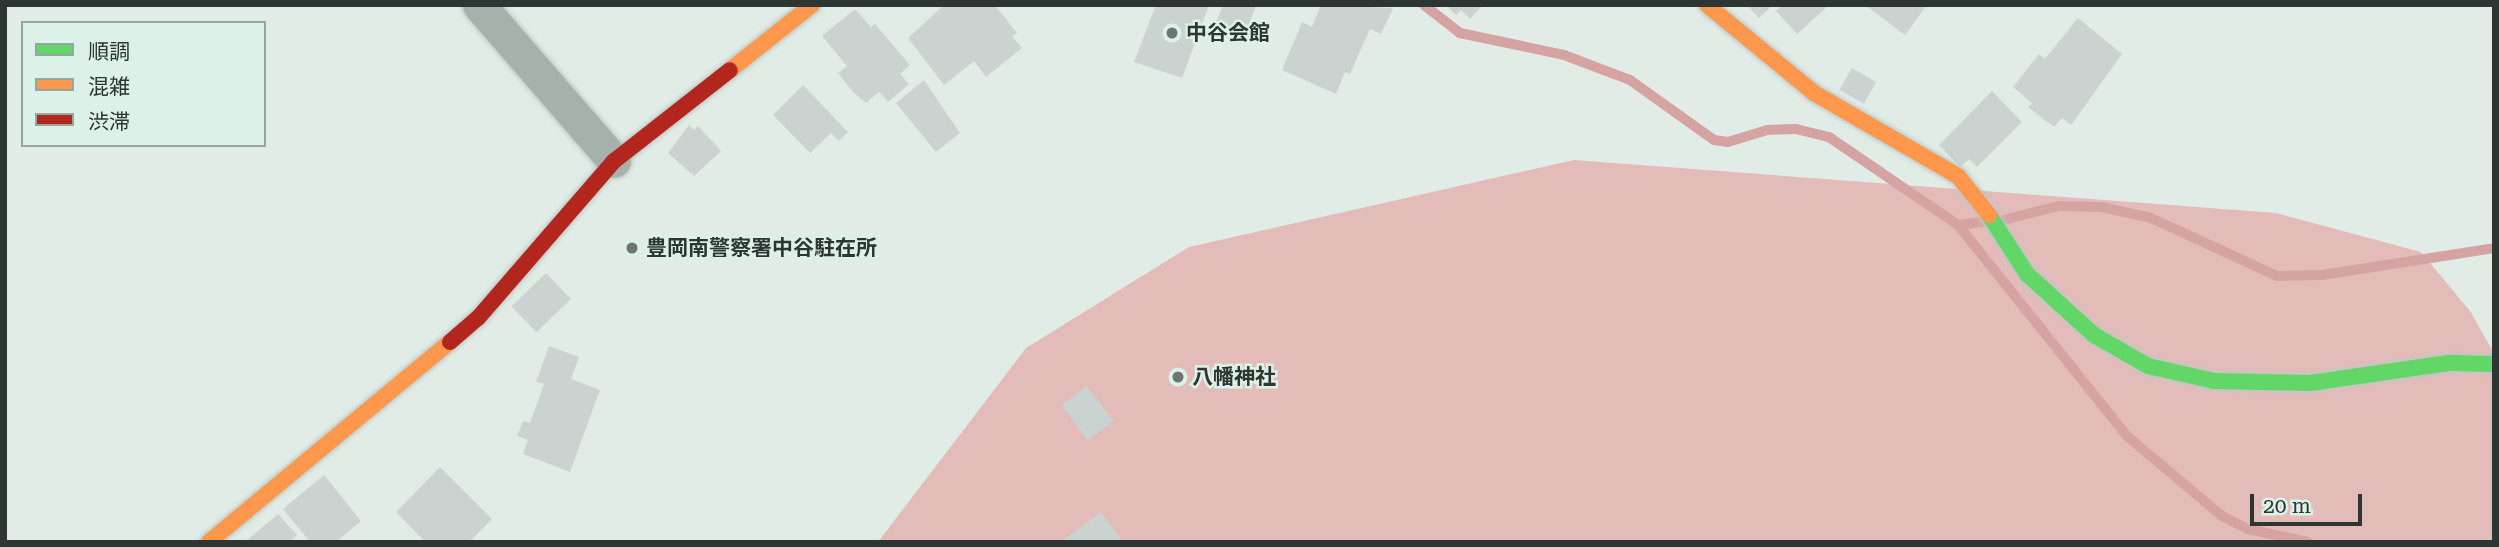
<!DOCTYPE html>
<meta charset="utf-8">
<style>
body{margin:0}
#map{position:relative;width:2499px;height:547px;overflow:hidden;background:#e1ece7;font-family:"Roboto Serif","Noto Sans JP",serif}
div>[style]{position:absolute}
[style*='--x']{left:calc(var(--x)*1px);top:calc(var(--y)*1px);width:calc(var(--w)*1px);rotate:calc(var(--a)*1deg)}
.forest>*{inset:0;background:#e3bcba}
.stream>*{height:10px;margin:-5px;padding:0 5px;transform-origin:5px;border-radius:5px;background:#d6a3a3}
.building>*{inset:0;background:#cad3cf;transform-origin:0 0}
.roads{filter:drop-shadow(0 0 2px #bec7c3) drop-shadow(0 0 2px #bec7c3)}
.street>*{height:33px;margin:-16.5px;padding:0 16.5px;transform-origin:16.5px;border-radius:16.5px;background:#a6b1ac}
.fast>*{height:16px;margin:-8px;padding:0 8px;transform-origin:8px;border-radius:8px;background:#63d668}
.slow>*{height:16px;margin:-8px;padding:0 8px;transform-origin:8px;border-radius:8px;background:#ff974d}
.jam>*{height:16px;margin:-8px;padding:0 8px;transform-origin:8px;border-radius:8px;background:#b3261e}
.dots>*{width:19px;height:19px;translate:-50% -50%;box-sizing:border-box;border:4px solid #dcf1e8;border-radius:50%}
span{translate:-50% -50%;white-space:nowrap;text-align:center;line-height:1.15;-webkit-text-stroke:5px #dcf1e8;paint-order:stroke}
.poi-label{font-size:21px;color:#2e3633;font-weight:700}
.left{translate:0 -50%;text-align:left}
.frame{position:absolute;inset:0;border:7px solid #2e3633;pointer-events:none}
.legend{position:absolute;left:21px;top:21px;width:245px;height:126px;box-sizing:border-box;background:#dcf1e8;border:2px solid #96a6a0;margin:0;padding:9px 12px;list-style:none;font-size:21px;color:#2e3633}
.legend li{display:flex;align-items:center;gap:14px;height:35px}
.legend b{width:35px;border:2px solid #96a6a0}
.scale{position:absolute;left:2250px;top:494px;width:112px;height:32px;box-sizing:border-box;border:4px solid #2e3633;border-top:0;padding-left:9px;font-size:21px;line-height:24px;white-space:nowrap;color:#2e3633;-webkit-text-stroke:5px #dcf1e8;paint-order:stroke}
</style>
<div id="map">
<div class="forest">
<div style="clip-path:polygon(1574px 160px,2276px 213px,2421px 252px,2470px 311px,2494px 353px,2494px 542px,878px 542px,1026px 348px,1189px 247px)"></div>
</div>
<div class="stream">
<div style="--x:1424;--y:5;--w:46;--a:37.9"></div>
<div style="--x:1460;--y:33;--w:106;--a:11.9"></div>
<div style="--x:1564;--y:55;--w:71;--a:20.7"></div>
<div style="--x:1630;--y:80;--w:103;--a:35.5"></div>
<div style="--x:1714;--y:140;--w:14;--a:8"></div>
<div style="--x:1728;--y:142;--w:41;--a:-17.1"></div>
<div style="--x:1767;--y:130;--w:29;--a:-2"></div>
<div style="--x:1796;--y:129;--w:34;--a:14"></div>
<div style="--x:1829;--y:137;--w:156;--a:34.3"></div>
<div style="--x:1958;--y:225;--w:26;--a:-7"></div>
<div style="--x:2000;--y:221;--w:60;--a:-14.5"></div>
<div style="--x:2058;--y:206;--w:43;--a:1.3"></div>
<div style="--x:2101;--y:207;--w:51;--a:12.4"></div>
<div style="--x:2151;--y:218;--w:139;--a:24.7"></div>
<div style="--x:2277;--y:276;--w:45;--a:-1.3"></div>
<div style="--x:2322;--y:275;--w:174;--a:-8.9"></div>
<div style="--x:1958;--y:225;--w:272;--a:51.3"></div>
<div style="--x:2128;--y:437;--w:123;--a:40"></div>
<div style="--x:2222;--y:516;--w:29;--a:27"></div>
<div style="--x:2248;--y:529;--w:61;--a:12.2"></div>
</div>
<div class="building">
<div style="clip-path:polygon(944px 5px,995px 5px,1017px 33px,1012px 36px,1022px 48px,986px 77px,974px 61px,944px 85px,908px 38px)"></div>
<div style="clip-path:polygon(1156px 5px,1209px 5px,1182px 78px,1134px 62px)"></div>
<div style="clip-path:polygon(1223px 5px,1256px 5px,1245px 36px,1215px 26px)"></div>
<div style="clip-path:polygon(1321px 5px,1393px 8px,1381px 34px,1370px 29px,1350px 74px,1345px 72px,1336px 94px,1282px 70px,1302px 22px,1312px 27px)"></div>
<div style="clip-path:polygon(1446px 5px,1483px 5px,1470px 19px,1461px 10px,1456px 15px)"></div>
<div style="clip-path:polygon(1747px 5px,1773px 5px,1759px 18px)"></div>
<div style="clip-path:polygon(1783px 5px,1829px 5px,1797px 34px,1776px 11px)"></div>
<div style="clip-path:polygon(1865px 5px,1927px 5px,1905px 35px)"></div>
<div style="clip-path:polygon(855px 9px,871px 27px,875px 24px,910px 65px,900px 74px,909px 84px,888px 102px,879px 92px,866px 103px,853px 92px,838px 73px,847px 66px,822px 36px)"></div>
<div style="clip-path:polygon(2078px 18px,2122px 54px,2071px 125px,2062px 118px,2054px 127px,2028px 107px,2032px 103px,2013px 87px,2039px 54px,2045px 59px)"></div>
<div style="left:1852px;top:68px;width:28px;height:25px;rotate:30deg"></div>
<div style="clip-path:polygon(924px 80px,960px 133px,936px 152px,896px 103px)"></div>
<div style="clip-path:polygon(803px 85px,848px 132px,839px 141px,831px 133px,810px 153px,773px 115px)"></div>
<div style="clip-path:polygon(1992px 91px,2022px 122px,1977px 167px,1969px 159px,1960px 167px,1939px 145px)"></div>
<div style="clip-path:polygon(689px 125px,694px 130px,698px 126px,721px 151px,694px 176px,668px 153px)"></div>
<div style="left:546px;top:273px;width:36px;height:48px;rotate:46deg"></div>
<div style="clip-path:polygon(549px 346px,579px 357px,571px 379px,600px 390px,570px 472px,523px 454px,528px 440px,517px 436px,523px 421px,530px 423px,544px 384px,536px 382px)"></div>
<div style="left:1087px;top:386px;width:44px;height:32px;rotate:53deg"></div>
<div style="clip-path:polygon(440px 467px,492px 519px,469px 542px,425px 542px,396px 512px)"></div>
<div style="clip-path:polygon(324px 475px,361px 521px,336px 542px,310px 542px,283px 509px)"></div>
<div style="clip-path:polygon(1101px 512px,1123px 542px,1061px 542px)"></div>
<div style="clip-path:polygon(278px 514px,297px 535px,289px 542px,245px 542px)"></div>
</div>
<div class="roads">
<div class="street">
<div style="--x:479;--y:5;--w:206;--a:49.1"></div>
</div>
<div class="fast">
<div style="--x:1989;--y:215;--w:70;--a:57.2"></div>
<div style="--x:2027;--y:274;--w:91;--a:42.3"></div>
<div style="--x:2094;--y:335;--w:62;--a:29.9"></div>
<div style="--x:2148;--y:366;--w:68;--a:12.8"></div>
<div style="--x:2214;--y:381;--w:96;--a:1.2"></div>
<div style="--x:2310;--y:383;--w:140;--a:-8.2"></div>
<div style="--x:2449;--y:363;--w:45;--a:1.3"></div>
</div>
<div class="slow">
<div style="--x:1707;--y:5;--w:139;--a:39.4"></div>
<div style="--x:1814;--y:93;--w:166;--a:30"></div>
<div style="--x:1958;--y:176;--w:50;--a:51.5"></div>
<div style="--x:730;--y:70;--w:105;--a:-38.4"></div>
<div style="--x:209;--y:542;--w:313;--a:-39.7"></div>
</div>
<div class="jam">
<div style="--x:450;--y:342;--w:37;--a:-41"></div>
<div style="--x:478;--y:318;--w:208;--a:-49.1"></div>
<div style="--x:614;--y:161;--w:147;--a:-38.1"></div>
</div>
</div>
<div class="dots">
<div style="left:1172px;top:33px;background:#6d7672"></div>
<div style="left:632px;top:248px;background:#6d7672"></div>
<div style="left:1178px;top:377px;background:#6d7672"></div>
</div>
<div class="poi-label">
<span class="left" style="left:1186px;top:33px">中谷会館</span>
<span class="left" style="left:646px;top:248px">豊岡南警察署中谷駐在所</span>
<span class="left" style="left:1192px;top:377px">八幡神社</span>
</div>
<div class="frame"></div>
<ul class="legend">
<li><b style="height:9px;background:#63d668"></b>順調</li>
<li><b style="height:9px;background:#ff974d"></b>混雑</li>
<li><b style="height:9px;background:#b3261e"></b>渋滞</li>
</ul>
<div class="scale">20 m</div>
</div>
